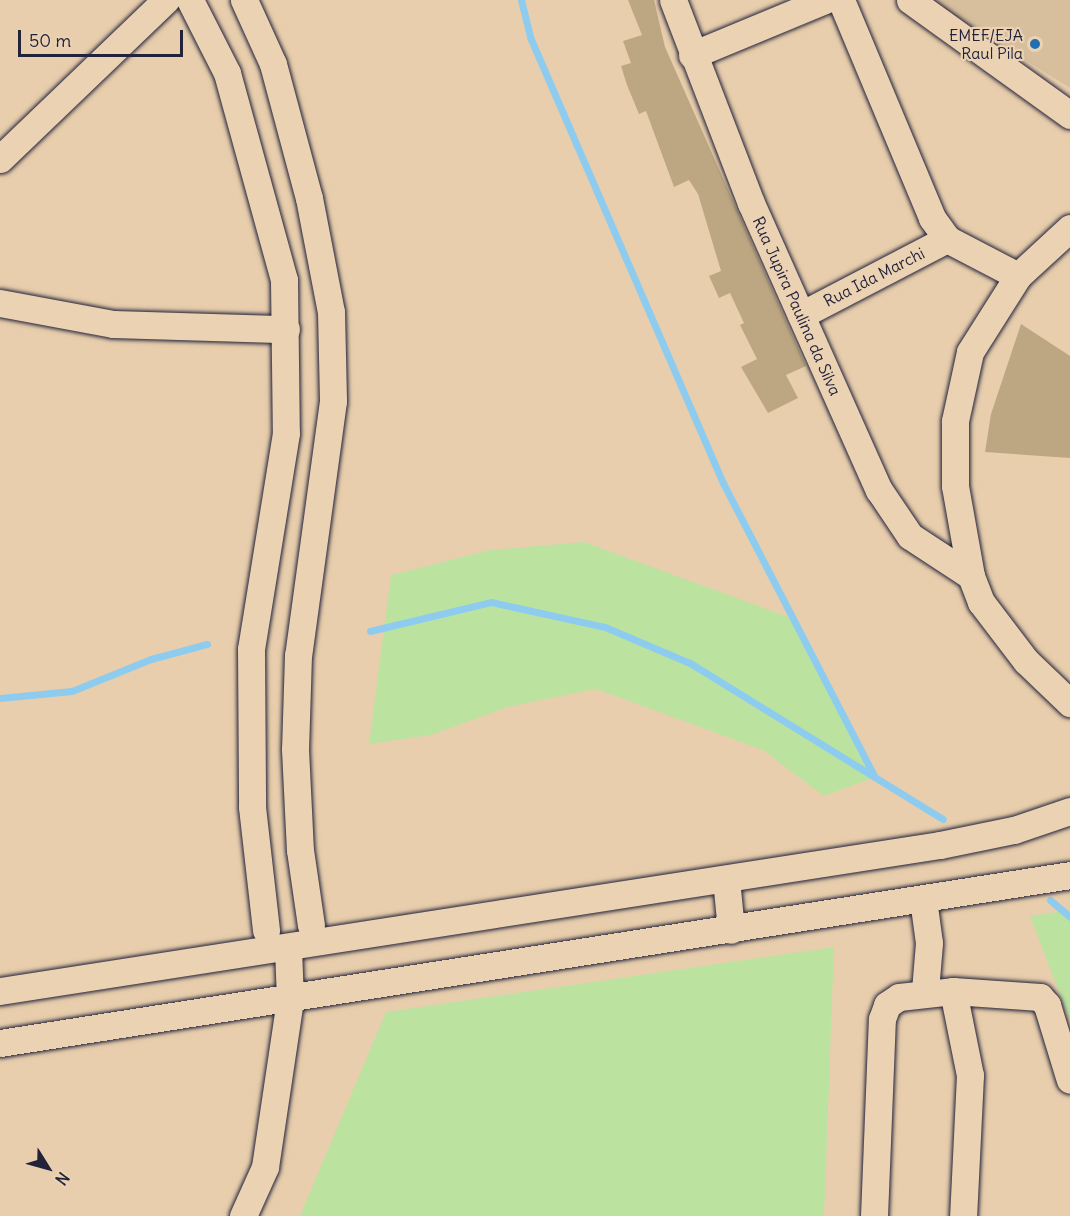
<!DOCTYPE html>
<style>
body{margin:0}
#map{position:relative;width:1070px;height:1216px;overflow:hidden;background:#e8ceac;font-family:Delius,sans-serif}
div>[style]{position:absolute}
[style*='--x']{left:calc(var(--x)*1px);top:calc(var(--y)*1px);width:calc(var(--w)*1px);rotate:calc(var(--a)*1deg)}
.built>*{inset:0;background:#d7bf9d}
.green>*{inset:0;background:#bbe39f}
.stream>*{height:7px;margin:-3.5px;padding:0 3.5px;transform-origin:3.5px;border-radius:3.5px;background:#8eccef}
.building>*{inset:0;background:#bda782}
.roads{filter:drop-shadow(0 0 2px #22223b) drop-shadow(0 0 2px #22223b)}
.minor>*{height:27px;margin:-13.5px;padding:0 13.5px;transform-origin:13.5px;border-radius:13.5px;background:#ebd2b3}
.dots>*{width:16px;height:16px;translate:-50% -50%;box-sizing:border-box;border:3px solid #ebd2b3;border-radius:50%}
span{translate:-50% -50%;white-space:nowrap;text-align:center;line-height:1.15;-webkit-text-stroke:4.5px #ebd2b3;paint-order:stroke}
.poi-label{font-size:16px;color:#22223b}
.right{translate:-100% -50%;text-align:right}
.street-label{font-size:16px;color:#22223b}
.north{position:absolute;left:18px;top:1138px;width:60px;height:60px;-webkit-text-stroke:4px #ebd2b3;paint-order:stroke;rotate:127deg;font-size:16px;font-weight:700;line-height:24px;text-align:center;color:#22223b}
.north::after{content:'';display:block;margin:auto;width:21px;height:27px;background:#22223b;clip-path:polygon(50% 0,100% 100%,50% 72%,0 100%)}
.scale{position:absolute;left:18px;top:30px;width:165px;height:27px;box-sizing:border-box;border:3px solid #22223b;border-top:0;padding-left:8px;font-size:18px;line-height:21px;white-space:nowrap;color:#22223b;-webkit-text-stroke:4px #ebd2b3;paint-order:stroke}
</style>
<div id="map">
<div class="built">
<div style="clip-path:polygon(929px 0,1070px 0,1070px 88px)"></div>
</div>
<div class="green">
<div style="clip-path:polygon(584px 542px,794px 619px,875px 777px,824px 796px,763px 750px,596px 689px,507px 707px,431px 735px,369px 744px,391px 575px,490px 550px)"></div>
<div style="clip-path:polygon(1070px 910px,1070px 1021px,1030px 916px)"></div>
<div style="clip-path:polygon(834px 947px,824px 1216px,300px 1216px,386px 1012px)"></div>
</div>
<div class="stream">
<div style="--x:521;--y:0;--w:38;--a:76"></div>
<div style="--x:530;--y:37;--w:486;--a:66.6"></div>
<div style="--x:723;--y:483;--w:331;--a:62.7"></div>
<div style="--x:370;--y:631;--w:124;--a:-13.5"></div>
<div style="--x:491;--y:602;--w:117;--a:12.4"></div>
<div style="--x:605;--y:627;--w:92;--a:23"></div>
<div style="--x:690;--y:663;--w:297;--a:31.7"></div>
<div style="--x:0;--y:698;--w:72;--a:-5.6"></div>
<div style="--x:72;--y:691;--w:85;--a:-22.1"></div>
<div style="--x:151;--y:659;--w:58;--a:-15"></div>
<div style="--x:1050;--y:900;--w:26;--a:40"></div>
</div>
<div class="building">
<div style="clip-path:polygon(628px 0,654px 0,665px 47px,806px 366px,786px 375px,798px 398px,768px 413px,741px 367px,757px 359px,740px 325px,744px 323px,730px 293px,719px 298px,709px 276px,721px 271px,698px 194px,689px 180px,674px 187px,646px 111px,639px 114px,627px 85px,621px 66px,631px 63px,623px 41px,642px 35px)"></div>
<div style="clip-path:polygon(1021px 324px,1070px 356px,1070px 458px,985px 452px,991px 414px)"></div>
</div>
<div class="roads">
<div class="minor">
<div style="--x:190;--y:0;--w:82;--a:63.1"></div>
<div style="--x:227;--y:73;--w:215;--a:74.6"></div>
<div style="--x:284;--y:280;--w:153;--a:89.3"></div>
<div style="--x:286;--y:433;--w:219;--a:99.2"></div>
<div style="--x:251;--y:649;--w:158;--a:89.6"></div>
<div style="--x:252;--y:807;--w:124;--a:83.5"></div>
<div style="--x:244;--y:0;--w:70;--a:65.6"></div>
<div style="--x:273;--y:64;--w:139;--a:75"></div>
<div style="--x:309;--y:198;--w:116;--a:79.1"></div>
<div style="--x:331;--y:312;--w:89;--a:88.7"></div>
<div style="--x:333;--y:401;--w:256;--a:97.8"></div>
<div style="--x:298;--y:655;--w:94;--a:91.8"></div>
<div style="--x:295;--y:749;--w:101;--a:87.2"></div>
<div style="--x:300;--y:850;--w:76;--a:81.7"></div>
<div style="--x:673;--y:0;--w:217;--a:69"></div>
<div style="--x:751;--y:203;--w:314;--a:66"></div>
<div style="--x:879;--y:490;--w:55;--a:56"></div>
<div style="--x:910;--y:536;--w:73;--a:33.3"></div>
<div style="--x:841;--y:0;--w:236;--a:67.3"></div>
<div style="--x:932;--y:218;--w:26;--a:54"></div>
<div style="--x:947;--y:239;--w:80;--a:27.5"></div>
<div style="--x:910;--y:0;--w:197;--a:35.7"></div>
<div style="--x:692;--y:55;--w:144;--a:-22.5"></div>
<div style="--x:0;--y:159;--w:230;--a:-43.8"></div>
<div style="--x:1070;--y:228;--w:71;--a:137.3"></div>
<div style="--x:1018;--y:276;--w:90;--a:122.3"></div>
<div style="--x:970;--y:352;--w:71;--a:102.3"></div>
<div style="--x:955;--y:421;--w:65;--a:90"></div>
<div style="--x:955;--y:486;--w:91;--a:79.9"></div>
<div style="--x:971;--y:576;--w:28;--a:69"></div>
<div style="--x:981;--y:602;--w:74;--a:52.7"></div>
<div style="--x:1026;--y:661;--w:61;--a:43.7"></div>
<div style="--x:0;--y:303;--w:115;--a:10.5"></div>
<div style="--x:113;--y:324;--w:173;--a:1.7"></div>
<div style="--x:801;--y:315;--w:165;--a:-27.5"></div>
<div style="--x:726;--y:879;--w:51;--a:84.4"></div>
<div style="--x:923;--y:899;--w:44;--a:82.2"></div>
<div style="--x:929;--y:943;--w:48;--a:94.8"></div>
<div style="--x:0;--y:991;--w:951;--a:-8.83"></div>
<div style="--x:940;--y:845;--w:76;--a:-11.5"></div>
<div style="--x:1014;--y:830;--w:59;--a:-18.7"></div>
<div style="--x:953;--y:991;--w:87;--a:3.9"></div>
<div style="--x:1040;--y:997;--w:11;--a:49"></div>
<div style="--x:1047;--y:1005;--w:78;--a:73"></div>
<div style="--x:0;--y:1043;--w:1083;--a:-8.92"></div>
<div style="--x:243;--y:1216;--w:54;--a:-65.8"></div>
<div style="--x:265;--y:1167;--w:169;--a:-81.5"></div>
<div style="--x:290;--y:1000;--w:52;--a:-92.2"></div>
<div style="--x:874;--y:1216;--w:197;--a:-87.7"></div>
<div style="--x:882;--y:1019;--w:15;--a:-70"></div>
<div style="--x:887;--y:1005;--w:14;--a:-34"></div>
<div style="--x:899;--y:997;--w:54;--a:-6.3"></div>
<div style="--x:953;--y:991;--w:86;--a:78.6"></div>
<div style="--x:970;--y:1075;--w:141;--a:92.8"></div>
</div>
</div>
<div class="dots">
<div style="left:1035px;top:44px;background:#1f6fb2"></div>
</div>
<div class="poi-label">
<span class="right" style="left:1023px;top:44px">EMEF/EJA<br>Raul Pila</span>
</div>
<div class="street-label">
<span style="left:874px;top:277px;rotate:-27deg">Rua Ida Marchi</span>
<span style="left:797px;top:306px;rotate:66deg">Rua Jupira Paulina da Silva</span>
</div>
<div class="north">N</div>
<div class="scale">50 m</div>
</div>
